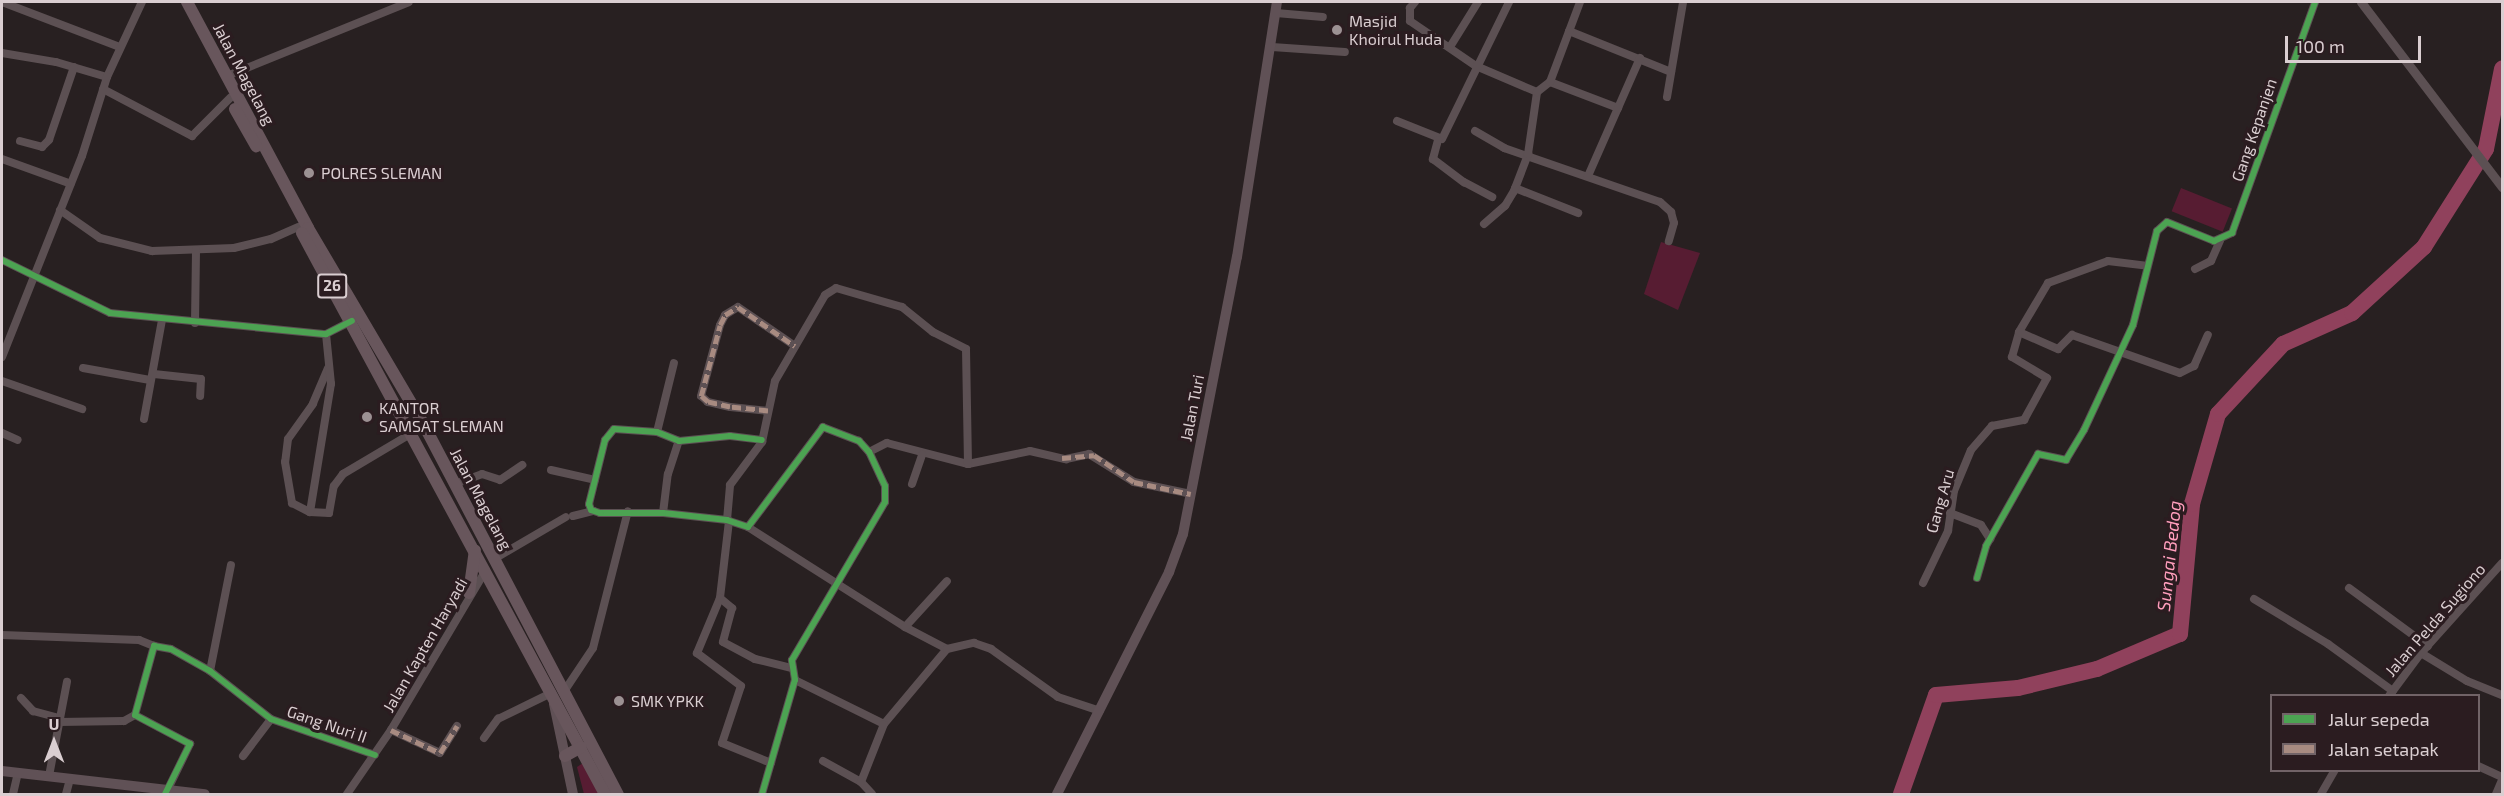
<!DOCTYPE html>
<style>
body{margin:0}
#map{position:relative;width:2504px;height:796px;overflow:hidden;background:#282021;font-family:"Exo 2",sans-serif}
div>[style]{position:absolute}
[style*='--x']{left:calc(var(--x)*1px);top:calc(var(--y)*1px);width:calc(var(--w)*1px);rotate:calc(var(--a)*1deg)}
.green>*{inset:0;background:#571c32;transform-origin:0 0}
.river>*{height:16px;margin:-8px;padding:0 8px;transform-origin:8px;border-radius:8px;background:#90415c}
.minor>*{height:8px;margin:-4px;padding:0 4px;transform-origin:4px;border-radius:4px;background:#5c5053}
.tertiary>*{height:9px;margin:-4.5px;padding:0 4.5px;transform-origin:4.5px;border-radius:4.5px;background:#5c5053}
.secondary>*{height:10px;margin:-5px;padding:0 5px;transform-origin:5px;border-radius:5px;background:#605156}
.trunk>*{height:12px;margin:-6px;padding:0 6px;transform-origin:6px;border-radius:6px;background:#68565c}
.quiet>*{height:4.5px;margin-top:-2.25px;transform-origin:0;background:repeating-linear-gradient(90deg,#a88b81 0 9px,transparent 0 13.5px)}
.cycleway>*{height:6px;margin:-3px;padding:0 3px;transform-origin:3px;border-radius:3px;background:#4ca352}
.dots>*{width:16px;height:16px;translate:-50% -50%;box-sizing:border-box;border:3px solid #2b1c20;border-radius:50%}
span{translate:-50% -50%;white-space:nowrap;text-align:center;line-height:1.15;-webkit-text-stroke:6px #2b1c20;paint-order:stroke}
.shield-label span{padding:2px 4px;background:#2b1c20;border:2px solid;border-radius:4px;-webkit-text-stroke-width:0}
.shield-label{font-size:15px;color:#daced1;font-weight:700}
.poi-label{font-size:16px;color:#daced1}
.left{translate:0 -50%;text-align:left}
.street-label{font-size:16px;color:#daced1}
.water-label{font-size:18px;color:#ff9ebc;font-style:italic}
.frame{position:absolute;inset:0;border:3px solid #daced1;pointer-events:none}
.legend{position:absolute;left:2270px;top:694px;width:210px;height:78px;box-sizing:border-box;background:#2b1c20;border:2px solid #716367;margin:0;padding:8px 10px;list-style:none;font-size:18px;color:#daced1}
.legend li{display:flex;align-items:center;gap:12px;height:30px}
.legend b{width:30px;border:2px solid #716367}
.north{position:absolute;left:24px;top:712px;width:60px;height:60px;-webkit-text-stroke:4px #2b1c20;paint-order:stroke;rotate:0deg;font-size:16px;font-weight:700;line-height:24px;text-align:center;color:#daced1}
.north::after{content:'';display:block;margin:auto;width:21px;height:27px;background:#daced1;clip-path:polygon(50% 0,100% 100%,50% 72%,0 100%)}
.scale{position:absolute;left:2285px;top:36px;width:136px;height:27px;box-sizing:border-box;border:3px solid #daced1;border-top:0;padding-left:8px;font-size:18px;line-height:21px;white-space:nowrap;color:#daced1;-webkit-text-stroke:4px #2b1c20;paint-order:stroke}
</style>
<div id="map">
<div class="green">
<div style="left:2181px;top:188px;width:55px;height:25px;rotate:22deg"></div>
<div style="clip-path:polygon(1661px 242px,1700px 253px,1678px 310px,1644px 294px)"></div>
<div style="clip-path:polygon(583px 763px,600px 794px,584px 794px,577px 767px)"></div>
</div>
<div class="river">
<div style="--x:1901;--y:794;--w:105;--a:-70.5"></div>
<div style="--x:1936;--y:695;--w:82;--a:-4.9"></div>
<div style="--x:2018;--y:688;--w:81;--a:-13.5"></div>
<div style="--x:2097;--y:669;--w:90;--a:-22.9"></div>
<div style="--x:2180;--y:634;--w:131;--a:-84.7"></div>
<div style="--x:2192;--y:504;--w:94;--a:-73.9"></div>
<div style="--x:2218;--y:414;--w:96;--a:-47.1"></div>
<div style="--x:2283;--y:344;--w:76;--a:-24.2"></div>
<div style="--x:2352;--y:313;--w:98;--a:-42.5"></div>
<div style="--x:2424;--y:247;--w:116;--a:-57.7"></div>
<div style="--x:2486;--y:149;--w:82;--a:-78.7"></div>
</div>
<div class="minor">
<div style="--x:2;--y:2;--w:126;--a:20.9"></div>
<div style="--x:1415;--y:2;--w:8;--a:130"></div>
<div style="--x:1410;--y:8;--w:13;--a:90"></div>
<div style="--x:1410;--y:21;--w:80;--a:34.3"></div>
<div style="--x:1476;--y:66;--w:66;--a:23.1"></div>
<div style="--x:1276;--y:13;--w:47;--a:4.9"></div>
<div style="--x:1569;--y:31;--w:110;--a:21.9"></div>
<div style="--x:1272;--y:47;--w:73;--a:3.9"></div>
<div style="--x:1450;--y:47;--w:53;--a:-58.1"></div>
<div style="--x:2;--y:53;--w:55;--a:9.5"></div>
<div style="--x:56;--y:62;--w:53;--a:16.4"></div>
<div style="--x:107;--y:77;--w:83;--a:-65"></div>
<div style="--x:227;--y:76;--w:196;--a:-22.1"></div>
<div style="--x:1550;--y:82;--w:73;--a:20.9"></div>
<div style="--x:103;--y:89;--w:101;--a:27.8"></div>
<div style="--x:192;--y:136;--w:54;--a:-45"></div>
<div style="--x:1667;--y:97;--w:96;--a:-80.4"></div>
<div style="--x:1397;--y:121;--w:48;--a:21.8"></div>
<div style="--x:1442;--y:139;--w:153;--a:-63.9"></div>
<div style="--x:1475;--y:131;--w:34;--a:30"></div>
<div style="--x:1504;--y:148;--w:165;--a:19.1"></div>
<div style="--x:1660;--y:202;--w:15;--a:42"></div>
<div style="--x:1671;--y:212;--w:11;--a:75"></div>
<div style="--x:1674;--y:223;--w:19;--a:106"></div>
<div style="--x:1438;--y:140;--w:20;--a:105"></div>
<div style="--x:1433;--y:159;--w:39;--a:37"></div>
<div style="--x:1464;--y:182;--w:32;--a:28"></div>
<div style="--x:20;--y:141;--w:23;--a:15"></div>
<div style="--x:42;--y:147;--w:10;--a:-45"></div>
<div style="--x:49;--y:140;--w:77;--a:-71.1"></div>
<div style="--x:2;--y:159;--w:73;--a:19.9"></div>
<div style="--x:1588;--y:176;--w:129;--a:-66.2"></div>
<div style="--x:1515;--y:188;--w:68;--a:21.6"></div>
<div style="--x:60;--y:210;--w:49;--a:35"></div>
<div style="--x:100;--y:238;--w:54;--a:14"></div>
<div style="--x:152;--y:251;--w:82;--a:-2.1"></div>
<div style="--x:234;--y:248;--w:38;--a:-14"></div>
<div style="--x:271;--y:239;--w:30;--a:-24"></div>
<div style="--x:1484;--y:224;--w:28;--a:-41"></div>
<div style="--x:1505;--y:206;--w:17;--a:-59"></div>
<div style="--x:1514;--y:191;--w:40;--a:-69"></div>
<div style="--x:1528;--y:154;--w:63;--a:-81.7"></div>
<div style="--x:1537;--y:92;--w:16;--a:-38"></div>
<div style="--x:1550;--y:82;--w:85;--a:-69.4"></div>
<div style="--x:2;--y:260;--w:120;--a:26.1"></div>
<div style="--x:110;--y:313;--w:217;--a:5.6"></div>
<div style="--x:326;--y:334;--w:29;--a:-27"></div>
<div style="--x:2195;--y:269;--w:18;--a:-27"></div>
<div style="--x:2211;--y:261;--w:22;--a:-66"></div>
<div style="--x:195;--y:323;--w:73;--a:-89.2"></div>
<div style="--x:2019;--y:332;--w:57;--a:-59.4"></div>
<div style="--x:2048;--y:283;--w:64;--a:-20.1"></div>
<div style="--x:2108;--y:261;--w:38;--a:7"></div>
<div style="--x:2;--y:357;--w:216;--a:-68.3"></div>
<div style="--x:82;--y:156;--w:83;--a:-72.4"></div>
<div style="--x:83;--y:368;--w:68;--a:10.2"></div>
<div style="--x:328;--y:368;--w:39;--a:113"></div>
<div style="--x:313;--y:404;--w:43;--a:125.5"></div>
<div style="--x:288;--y:439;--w:23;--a:97"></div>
<div style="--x:285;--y:462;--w:42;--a:80.3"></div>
<div style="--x:292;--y:503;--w:20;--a:27"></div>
<div style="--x:310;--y:512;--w:19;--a:3"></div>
<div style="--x:329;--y:513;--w:27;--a:-80"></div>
<div style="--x:334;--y:486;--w:15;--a:-53"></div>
<div style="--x:343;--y:474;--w:80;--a:-30.7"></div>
<div style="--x:154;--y:374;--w:47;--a:6.1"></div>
<div style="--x:201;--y:379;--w:17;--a:93"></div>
<div style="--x:2;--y:381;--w:85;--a:19.3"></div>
<div style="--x:768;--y:411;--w:38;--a:-174"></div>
<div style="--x:730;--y:407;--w:23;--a:-167"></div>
<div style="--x:708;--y:402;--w:9;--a:-139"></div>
<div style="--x:701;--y:396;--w:73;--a:-75"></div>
<div style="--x:720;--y:325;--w:11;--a:-63"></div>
<div style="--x:725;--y:315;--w:15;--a:-32"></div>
<div style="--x:738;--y:307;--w:69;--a:34.4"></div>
<div style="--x:144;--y:419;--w:101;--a:-79.7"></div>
<div style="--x:657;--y:432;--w:71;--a:-76.2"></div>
<div style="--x:2;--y:433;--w:17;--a:24"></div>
<div style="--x:869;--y:452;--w:20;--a:-27"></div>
<div style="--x:887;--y:443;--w:84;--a:14.5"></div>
<div style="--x:968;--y:464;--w:63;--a:-11.8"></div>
<div style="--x:1030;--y:451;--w:37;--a:13"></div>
<div style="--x:1066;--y:459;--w:24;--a:-12"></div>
<div style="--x:1089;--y:454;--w:53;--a:31.9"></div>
<div style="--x:1134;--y:482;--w:58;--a:11.9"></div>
<div style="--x:551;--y:470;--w:45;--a:12.8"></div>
<div style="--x:455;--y:484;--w:29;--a:-20"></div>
<div style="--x:482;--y:474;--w:19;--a:18"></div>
<div style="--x:500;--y:480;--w:27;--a:-34"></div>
<div style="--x:912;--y:484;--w:31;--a:-71"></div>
<div style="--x:310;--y:512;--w:130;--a:-80.7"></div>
<div style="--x:331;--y:384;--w:50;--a:-95.7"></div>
<div style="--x:663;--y:513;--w:39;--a:-83"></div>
<div style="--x:668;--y:474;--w:35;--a:-72"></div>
<div style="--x:1950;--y:513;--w:33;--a:21"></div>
<div style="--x:1981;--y:525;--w:17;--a:57"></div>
<div style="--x:573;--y:516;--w:21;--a:-14"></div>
<div style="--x:727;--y:520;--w:35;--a:-85"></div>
<div style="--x:730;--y:485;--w:54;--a:-53.3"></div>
<div style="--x:762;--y:442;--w:62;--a:-78"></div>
<div style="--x:775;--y:381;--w:99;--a:-59.8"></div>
<div style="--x:825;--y:295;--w:13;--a:-32"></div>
<div style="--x:836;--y:288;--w:69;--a:16.1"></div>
<div style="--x:902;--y:307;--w:40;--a:39"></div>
<div style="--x:933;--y:332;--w:37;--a:27"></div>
<div style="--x:966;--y:349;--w:115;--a:89"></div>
<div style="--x:729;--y:521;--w:78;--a:96.7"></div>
<div style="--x:720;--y:598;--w:16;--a:40"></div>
<div style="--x:732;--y:608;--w:35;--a:105"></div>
<div style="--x:723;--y:642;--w:36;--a:28"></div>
<div style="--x:755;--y:659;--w:37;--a:14"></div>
<div style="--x:748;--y:527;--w:186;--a:32.5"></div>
<div style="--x:905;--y:627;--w:47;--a:27.6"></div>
<div style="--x:494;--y:559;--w:83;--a:-30.3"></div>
<div style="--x:1977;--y:578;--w:33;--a:-74"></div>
<div style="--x:1986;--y:546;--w:106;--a:-60.5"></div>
<div style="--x:2038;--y:454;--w:29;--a:12"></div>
<div style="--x:2066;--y:460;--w:35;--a:-59"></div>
<div style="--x:2084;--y:430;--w:116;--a:-65"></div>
<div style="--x:2133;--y:325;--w:97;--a:-75.7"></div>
<div style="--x:2157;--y:231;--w:13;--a:-42"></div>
<div style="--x:2167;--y:222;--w:51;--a:22"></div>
<div style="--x:2214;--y:241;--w:20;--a:-24"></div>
<div style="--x:2232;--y:233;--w:245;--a:-70.2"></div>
<div style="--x:1923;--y:583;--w:58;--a:-64.3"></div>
<div style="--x:1948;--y:531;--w:40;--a:-81.5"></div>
<div style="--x:1954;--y:491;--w:44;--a:-67.5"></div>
<div style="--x:1971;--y:450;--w:32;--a:-49"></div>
<div style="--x:1992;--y:426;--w:33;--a:-11"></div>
<div style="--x:2024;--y:420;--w:48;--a:-61.3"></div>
<div style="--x:2047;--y:378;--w:41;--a:-149"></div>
<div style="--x:2012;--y:357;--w:26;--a:-74"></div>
<div style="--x:2019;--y:332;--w:43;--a:23.6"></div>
<div style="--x:2058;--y:349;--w:20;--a:-45"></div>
<div style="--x:2072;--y:335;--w:114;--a:19.4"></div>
<div style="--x:2180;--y:373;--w:16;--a:-27"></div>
<div style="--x:2194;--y:366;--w:34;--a:-66"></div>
<div style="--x:2349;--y:588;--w:98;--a:36.3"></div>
<div style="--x:720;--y:598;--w:60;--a:112.7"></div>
<div style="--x:697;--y:653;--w:55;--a:36.9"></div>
<div style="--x:741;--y:686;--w:60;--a:108.4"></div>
<div style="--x:722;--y:743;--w:53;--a:22.2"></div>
<div style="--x:2254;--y:599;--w:87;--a:31.3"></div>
<div style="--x:2328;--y:644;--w:80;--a:35.9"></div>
<div style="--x:905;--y:627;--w:62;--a:-47.6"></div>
<div style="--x:2;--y:635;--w:137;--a:2.1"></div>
<div style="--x:139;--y:640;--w:16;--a:22"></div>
<div style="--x:2421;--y:653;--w:54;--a:31.3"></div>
<div style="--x:2467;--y:681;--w:38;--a:22"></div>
<div style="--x:210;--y:671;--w:108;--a:-78.8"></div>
<div style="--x:795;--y:680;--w:99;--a:26.3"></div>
<div style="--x:884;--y:724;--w:98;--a:-50"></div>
<div style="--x:947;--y:649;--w:28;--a:-13"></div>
<div style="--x:974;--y:643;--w:18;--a:19"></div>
<div style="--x:991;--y:649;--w:82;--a:35.6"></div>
<div style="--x:1058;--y:697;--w:44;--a:18.4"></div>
<div style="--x:565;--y:690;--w:50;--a:-56.3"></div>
<div style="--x:593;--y:648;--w:141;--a:-75.7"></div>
<div style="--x:2389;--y:696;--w:54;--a:-53.3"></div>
<div style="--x:2421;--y:653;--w:121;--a:-48"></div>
<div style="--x:21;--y:698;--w:18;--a:47"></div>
<div style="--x:33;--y:711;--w:28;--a:15"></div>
<div style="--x:59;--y:722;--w:65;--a:-0.9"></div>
<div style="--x:124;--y:721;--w:13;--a:-29"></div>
<div style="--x:391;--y:730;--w:54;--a:25.1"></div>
<div style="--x:440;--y:753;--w:32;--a:-58"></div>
<div style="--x:484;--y:738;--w:24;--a:-54"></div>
<div style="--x:498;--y:719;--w:59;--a:-26.1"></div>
<div style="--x:243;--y:756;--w:46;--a:-52.9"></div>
<div style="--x:823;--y:761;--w:43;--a:28.9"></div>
<div style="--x:861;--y:782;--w:16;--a:47"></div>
<div style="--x:2478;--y:766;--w:26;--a:25"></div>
<div style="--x:49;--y:776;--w:96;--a:-79.2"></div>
<div style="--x:861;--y:782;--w:62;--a:-68.4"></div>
<div style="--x:166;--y:793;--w:55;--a:-63.9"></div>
<div style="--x:190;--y:744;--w:62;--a:-152.2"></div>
<div style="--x:135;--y:715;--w:72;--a:-74.6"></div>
<div style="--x:154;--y:646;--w:17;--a:10"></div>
<div style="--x:171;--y:649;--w:45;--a:29.4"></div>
<div style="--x:210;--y:671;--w:78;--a:38.2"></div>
<div style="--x:271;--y:719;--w:110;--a:19.1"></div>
<div style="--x:13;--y:794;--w:22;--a:-77"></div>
<div style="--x:66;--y:794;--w:16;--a:-75"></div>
<div style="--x:347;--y:794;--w:78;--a:-55.5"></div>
<div style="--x:391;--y:730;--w:186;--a:-59.3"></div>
<div style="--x:762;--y:794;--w:119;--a:-73.9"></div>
<div style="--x:795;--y:680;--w:20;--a:-99"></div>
<div style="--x:792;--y:660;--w:183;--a:-59.5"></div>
<div style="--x:885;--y:502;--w:16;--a:-90"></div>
<div style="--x:885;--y:486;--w:38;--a:-115"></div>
<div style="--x:869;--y:452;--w:15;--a:-132"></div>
<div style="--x:859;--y:441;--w:39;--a:-159"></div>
<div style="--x:823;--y:427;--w:125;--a:126.9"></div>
<div style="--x:748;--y:527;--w:22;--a:-162"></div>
<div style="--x:727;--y:520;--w:64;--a:-173.8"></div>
<div style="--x:663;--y:513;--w:63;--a:180"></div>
<div style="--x:600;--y:513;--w:9;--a:-162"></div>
<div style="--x:591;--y:510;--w:6;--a:-108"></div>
<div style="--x:589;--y:504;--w:66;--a:-76"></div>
<div style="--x:605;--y:440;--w:14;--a:-51"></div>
<div style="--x:614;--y:429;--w:43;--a:4"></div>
<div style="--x:657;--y:432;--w:24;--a:22"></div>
<div style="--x:679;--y:441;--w:51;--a:-5.6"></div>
<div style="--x:730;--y:436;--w:32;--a:7"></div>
<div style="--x:2321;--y:794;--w:28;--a:-60"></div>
<div style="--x:2496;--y:794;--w:15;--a:-67"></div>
</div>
<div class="tertiary">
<div style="--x:2361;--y:2;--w:233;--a:52.7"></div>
</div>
<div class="secondary">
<div style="--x:554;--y:704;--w:92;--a:78.1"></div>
<div style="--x:2;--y:771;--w:204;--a:6.5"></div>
<div style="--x:1057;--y:794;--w:249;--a:-63.2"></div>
<div style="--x:1169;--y:572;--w:40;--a:-69.8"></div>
<div style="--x:1183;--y:534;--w:282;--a:-79"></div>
<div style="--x:1237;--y:257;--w:258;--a:-81.1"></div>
</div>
<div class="trunk">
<div style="--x:187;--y:2;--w:256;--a:61.8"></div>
<div style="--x:308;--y:228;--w:231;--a:59.5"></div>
<div style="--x:425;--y:427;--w:415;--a:62.3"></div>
<div style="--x:235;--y:109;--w:43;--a:60.4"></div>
<div style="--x:302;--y:233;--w:638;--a:61.63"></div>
<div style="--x:469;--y:593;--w:43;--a:-82.1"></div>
<div style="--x:565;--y:756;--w:18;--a:-29"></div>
</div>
<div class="quiet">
<div style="--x:768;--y:411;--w:38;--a:-174"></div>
<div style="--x:730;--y:407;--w:23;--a:-167"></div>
<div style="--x:708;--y:402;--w:9;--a:-139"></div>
<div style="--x:701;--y:396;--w:73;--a:-75"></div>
<div style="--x:720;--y:325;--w:11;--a:-63"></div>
<div style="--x:725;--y:315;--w:15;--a:-32"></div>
<div style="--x:738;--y:307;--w:69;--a:34.4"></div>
<div style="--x:1062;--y:458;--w:32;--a:-5"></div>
<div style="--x:1094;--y:455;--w:48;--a:34"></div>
<div style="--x:1134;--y:482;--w:58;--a:11.9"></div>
<div style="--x:391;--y:730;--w:54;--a:25.1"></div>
<div style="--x:440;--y:753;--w:32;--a:-58"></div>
</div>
<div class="cycleway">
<div style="--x:2;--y:260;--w:120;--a:26.1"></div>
<div style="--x:110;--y:313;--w:217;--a:5.6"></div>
<div style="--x:326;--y:334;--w:29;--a:-27"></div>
<div style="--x:1977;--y:578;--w:33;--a:-74"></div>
<div style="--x:1986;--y:546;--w:106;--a:-60.5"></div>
<div style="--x:2038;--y:454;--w:29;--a:12"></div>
<div style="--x:2066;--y:460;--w:35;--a:-59"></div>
<div style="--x:2084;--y:430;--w:116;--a:-65"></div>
<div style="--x:2133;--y:325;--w:97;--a:-75.7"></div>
<div style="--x:2157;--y:231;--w:13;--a:-42"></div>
<div style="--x:2167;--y:222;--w:51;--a:22"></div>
<div style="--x:2214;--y:241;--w:20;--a:-24"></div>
<div style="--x:2232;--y:233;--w:245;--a:-70.2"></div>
<div style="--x:165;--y:794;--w:56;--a:-63.4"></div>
<div style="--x:190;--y:744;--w:62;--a:-152.2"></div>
<div style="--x:135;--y:715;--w:72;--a:-74.6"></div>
<div style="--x:154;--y:646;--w:17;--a:10"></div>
<div style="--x:171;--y:649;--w:45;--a:29.4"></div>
<div style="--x:210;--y:671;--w:78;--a:38.2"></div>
<div style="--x:271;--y:719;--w:110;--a:19.1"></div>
<div style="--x:762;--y:794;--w:119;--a:-73.9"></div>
<div style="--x:795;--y:680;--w:20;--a:-99"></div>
<div style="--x:792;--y:660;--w:183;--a:-59.5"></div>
<div style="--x:885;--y:502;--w:16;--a:-90"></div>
<div style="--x:885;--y:486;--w:38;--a:-115"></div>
<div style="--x:869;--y:452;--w:15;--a:-132"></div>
<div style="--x:859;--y:441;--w:39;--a:-159"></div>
<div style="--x:823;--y:427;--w:125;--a:126.9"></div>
<div style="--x:748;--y:527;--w:22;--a:-162"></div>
<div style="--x:727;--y:520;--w:64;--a:-173.8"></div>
<div style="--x:663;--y:513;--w:63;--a:180"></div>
<div style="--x:600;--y:513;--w:9;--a:-162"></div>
<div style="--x:591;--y:510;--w:6;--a:-108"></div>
<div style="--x:589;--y:504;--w:66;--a:-76"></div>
<div style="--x:605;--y:440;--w:14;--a:-51"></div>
<div style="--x:614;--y:429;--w:43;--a:4"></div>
<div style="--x:657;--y:432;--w:24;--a:22"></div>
<div style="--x:679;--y:441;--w:51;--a:-5.6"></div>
<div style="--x:730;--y:436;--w:32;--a:7"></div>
</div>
<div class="dots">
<div style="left:1337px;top:30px;background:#9c9193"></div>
<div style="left:309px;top:173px;background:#9c9193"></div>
<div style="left:367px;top:417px;background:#9c9193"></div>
<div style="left:619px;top:701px;background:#9c9193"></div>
</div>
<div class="shield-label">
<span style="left:332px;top:286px">26</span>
</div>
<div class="poi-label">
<span class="left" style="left:1349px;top:30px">Masjid<br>Khoirul Huda</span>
<span class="left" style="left:321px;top:173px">POLRES SLEMAN</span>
<span class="left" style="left:379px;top:417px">KANTOR<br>SAMSAT SLEMAN</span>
<span class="left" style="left:631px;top:701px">SMK YPKK</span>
</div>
<div class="street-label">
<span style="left:244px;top:74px;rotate:62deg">Jalan Magelang</span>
<span style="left:2254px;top:130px;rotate:-71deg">Gang Kepanjen</span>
<span style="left:1192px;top:408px;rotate:-79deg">Jalan Turi</span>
<span style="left:481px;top:499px;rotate:62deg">Jalan Magelang</span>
<span style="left:1940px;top:501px;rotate:-74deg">Gang Aru</span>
<span style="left:2435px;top:620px;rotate:-49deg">Jalan Pelda Sugiono</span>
<span style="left:425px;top:645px;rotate:-60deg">Jalan Kapten Haryadi</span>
<span style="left:327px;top:724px;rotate:19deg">Gang Nuri II</span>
</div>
<div class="water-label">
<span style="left:2169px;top:556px;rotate:-84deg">Sungai Bedog</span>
</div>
<div class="frame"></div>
<ul class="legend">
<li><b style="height:8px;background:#4ca352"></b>Jalur sepeda</li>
<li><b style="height:8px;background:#a88b81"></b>Jalan setapak</li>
</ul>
<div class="north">U</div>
<div class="scale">100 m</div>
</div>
